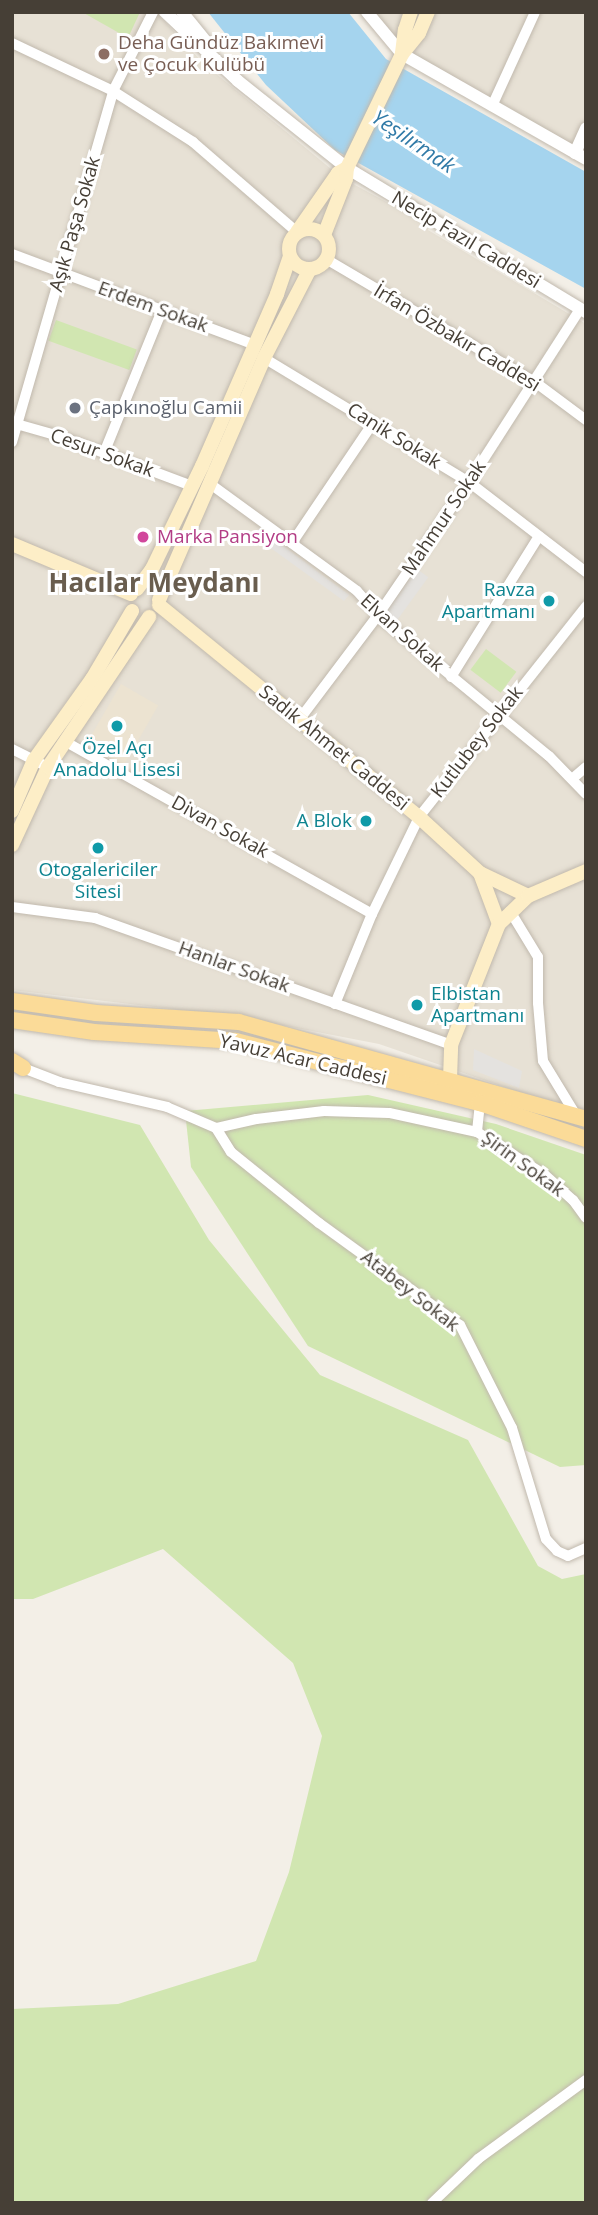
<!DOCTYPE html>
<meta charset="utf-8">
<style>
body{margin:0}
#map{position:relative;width:598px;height:2215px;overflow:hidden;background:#f3efe7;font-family:"Open Sans",sans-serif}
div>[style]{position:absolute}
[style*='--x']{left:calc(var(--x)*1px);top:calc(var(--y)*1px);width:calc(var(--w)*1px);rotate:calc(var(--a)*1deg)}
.residential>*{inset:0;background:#e7e1d5}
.education>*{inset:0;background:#ece3d1;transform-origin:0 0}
.green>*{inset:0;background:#d1e6b1;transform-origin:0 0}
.parking>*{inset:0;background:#e4e2df;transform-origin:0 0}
.water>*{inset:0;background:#a5d4ee}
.roads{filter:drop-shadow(0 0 2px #c1b9ad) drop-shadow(0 0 2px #c1b9ad)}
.minor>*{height:10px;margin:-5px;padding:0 5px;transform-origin:5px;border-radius:5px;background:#fff}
.tertiary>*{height:12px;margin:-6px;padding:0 6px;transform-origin:6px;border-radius:6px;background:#fff}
.secondary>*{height:14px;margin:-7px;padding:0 7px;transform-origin:7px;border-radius:7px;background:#fdeec7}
.secondary>.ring{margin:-7px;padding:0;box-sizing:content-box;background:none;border:14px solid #fdeec7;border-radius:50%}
.primary>*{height:16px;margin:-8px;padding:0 8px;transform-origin:8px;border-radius:8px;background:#fbdb98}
.dots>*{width:19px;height:19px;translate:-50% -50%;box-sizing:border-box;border:4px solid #fff;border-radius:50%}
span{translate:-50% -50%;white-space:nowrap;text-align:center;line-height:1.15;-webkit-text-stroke:6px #fff;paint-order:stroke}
.education-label{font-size:19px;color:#785e54}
.left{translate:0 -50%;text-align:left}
.street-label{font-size:19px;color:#463f36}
.worship-label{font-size:19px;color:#5b616d}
.hotel-label{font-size:19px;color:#b23c85}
.culture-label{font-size:19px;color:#0d838f}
.right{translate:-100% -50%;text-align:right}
.water-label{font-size:21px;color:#307aa7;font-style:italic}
.district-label{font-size:26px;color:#695d4e;font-weight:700}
.frame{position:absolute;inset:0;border:14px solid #463f36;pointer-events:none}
</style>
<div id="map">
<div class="residential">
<div style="clip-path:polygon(12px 12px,156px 12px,203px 63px,342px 178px,429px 225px,428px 230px,586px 324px,586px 1115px,379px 1044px,240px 1017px,12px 990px)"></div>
<div style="clip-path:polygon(367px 12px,586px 12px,586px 160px,402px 54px)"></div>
</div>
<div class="education">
<div style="left:121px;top:684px;width:43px;height:70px;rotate:30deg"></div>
</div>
<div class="green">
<div style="clip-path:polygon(82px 12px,140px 12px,128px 38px)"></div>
<div style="left:56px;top:320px;width:86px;height:22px;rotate:20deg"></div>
<div style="left:486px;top:649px;width:38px;height:26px;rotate:37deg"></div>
<div style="clip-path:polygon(12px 1093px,140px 1125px,209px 1240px,320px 1375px,468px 1440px,538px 1566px,562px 1579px,586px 1574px,586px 2203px,12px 2203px,12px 2009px,118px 2004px,256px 1961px,289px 1872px,322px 1736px,293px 1663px,163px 1549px,33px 1599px,12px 1599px)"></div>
<div style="clip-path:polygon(368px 1095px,496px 1124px,586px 1155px,586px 1465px,560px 1467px,308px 1346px,191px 1167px,185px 1111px)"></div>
</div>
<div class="parking">
<div style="clip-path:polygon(259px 528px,349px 595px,344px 601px,254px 536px)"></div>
<div style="left:417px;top:569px;width:14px;height:56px;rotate:36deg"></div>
<div style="clip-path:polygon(474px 1049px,522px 1071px,519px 1088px,473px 1070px)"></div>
</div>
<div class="water">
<div style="clip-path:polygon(208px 12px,348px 12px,386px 59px,586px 172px,586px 289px,335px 150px,266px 85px)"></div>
</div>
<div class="roads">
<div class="minor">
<div style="--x:12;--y:43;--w:112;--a:25.4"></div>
<div style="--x:113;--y:91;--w:95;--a:32.5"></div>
<div style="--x:193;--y:142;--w:138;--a:40.9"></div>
<div style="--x:492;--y:106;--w:103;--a:-65.4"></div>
<div style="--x:12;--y:254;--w:259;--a:20.5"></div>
<div style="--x:326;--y:259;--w:243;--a:30.5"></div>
<div style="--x:535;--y:382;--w:64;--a:36.7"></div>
<div style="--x:264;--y:358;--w:240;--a:31.2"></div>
<div style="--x:469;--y:482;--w:148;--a:37.6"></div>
<div style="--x:13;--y:423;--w:48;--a:15.8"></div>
<div style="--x:59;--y:436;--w:142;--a:20.6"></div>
<div style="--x:12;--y:442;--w:365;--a:-73.9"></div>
<div style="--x:113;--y:91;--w:89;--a:-63.1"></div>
<div style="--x:104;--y:453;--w:154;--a:-67.9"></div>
<div style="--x:209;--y:483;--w:183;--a:36.1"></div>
<div style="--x:357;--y:591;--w:38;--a:48"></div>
<div style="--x:382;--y:619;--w:216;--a:39.4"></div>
<div style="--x:549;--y:756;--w:53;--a:45.8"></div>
<div style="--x:292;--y:543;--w:145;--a:-56"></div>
<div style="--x:451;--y:677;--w:166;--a:-58"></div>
<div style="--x:299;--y:720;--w:131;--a:-53"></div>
<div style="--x:378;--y:615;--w:161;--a:-55.6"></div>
<div style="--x:469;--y:482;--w:206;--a:-57.3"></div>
<div style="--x:66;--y:742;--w:351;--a:29.3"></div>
<div style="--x:12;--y:749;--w:40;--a:26.6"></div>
<div style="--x:572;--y:779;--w:18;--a:-41"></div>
<div style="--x:12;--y:907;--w:84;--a:7.5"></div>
<div style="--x:95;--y:918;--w:378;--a:19.6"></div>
<div style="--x:510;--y:911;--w:54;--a:58.7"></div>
<div style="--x:538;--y:957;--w:46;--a:90"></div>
<div style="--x:538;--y:1003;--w:58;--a:85.1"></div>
<div style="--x:543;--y:1061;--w:66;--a:58.7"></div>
<div style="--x:335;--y:1004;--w:97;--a:-67.7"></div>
<div style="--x:372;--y:914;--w:108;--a:-64.1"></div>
<div style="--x:419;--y:817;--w:269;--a:-51.6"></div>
<div style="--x:23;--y:1068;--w:39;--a:21"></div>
<div style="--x:59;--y:1082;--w:111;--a:13"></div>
<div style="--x:167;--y:1107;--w:53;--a:23.2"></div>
<div style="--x:480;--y:1103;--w:29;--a:96"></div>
<div style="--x:477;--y:1132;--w:80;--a:32.3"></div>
<div style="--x:545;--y:1175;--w:38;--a:42"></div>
<div style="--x:573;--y:1200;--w:22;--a:54"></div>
<div style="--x:477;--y:1132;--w:90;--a:-167.8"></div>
<div style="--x:389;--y:1113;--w:65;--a:-178.2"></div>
<div style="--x:324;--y:1111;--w:68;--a:173.3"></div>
<div style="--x:256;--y:1119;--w:41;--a:167.3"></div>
<div style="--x:216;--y:1128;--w:28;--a:58"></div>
<div style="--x:231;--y:1152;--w:113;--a:38.9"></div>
<div style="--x:319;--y:1223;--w:174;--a:35.9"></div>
<div style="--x:460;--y:1325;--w:115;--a:63.2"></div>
<div style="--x:512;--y:1428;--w:116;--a:73"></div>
<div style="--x:546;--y:1539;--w:16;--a:47"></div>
<div style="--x:557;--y:1551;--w:12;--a:24"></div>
<div style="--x:568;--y:1556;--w:20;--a:-24"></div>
<div style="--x:432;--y:2203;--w:64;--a:-43.7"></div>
<div style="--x:478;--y:2159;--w:134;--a:-36.2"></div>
</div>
<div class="tertiary">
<div style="--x:165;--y:12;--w:100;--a:43.4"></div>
<div style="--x:238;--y:81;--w:139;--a:38.6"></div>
<div style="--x:347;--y:168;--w:279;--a:31.1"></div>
<div style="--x:182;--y:12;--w:40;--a:51"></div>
<div style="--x:367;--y:12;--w:55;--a:50.2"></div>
<div style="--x:402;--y:54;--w:212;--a:29.7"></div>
<div style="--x:575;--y:153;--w:27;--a:-66"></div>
</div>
<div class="secondary">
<div style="--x:402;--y:53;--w:23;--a:-83"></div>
<div style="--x:405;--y:30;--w:19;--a:-72"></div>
<div class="ring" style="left:289px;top:229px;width:26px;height:26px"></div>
<div style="--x:297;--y:232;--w:72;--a:-55.2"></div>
<div style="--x:338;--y:173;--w:10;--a:-29"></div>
<div style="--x:324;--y:235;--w:60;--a:-68.6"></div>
<div style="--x:346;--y:179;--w:11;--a:-85"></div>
<div style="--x:347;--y:168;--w:127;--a:-64.2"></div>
<div style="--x:402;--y:54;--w:27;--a:-51"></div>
<div style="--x:419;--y:33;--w:23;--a:-67"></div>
<div style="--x:12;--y:544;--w:129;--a:22.8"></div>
<div style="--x:137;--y:589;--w:25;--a:-53"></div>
<div style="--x:152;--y:569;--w:114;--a:-64.1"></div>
<div style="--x:202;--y:466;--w:188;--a:-66.4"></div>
<div style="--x:277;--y:294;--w:39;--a:-71"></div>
<div style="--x:159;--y:600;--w:264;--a:-66.5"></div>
<div style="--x:264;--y:358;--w:100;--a:-62.7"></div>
<div style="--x:159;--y:605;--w:335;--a:39.2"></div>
<div style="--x:419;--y:817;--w:83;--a:42.6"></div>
<div style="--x:480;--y:873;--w:53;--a:25.6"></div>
<div style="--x:12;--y:811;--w:56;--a:-66.7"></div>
<div style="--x:34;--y:760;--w:100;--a:-54.4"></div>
<div style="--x:92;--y:679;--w:79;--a:-59.5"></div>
<div style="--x:12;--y:845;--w:86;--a:-65.2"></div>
<div style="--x:48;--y:767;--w:181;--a:-56"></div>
<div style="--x:480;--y:873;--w:54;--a:69.6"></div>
<div style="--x:450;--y:1079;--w:34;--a:-88"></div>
<div style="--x:451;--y:1045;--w:130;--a:-68.4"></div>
<div style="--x:499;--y:924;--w:40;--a:-44"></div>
<div style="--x:528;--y:896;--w:63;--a:-23.3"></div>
</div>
<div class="primary">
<div style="--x:12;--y:1001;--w:85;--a:8.1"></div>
<div style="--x:96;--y:1013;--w:143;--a:3.6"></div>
<div style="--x:239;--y:1022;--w:360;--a:15.6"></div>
<div style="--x:12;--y:1020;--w:83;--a:8.3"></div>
<div style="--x:94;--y:1032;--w:142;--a:3.6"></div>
<div style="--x:236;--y:1041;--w:252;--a:14.3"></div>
<div style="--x:480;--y:1103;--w:112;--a:18.8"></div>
<div style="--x:12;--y:1061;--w:13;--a:32"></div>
</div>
</div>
<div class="dots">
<div style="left:104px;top:54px;background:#8d6e63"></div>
<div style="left:75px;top:408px;background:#6b7280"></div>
<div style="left:143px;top:537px;background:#d1479c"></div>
<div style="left:549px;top:601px;background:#0f9aa8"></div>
<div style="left:117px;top:726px;background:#0f9aa8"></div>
<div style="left:366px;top:821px;background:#0f9aa8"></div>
<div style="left:98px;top:848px;background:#0f9aa8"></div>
<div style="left:417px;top:1005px;background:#0f9aa8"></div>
</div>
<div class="education-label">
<span class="left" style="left:118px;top:54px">Deha Gündüz Bakımevi<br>ve Çocuk Kulübü</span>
</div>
<div class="street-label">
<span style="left:75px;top:224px;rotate:-74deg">Aşık Paşa Sokak</span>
<span style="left:466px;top:240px;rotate:31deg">Necip Fazıl Caddesi</span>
<span style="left:153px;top:307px;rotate:20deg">Erdem Sokak</span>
<span style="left:457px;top:338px;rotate:31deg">İrfan Özbakır Caddesi</span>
<span style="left:394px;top:436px;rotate:32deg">Canik Sokak</span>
<span style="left:102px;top:453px;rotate:20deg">Cesur Sokak</span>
<span style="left:444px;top:518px;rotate:-56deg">Mahmur Sokak</span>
<span style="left:402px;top:633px;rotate:42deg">Elvan Sokak</span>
<span style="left:477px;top:742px;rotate:-52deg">Kutlubey Sokak</span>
<span style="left:334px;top:748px;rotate:39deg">Sadık Ahmet Caddesi</span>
<span style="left:220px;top:827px;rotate:29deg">Divan Sokak</span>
<span style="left:234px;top:967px;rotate:20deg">Hanlar Sokak</span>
<span style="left:303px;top:1060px;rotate:13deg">Yavuz Acar Caddesi</span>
<span style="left:523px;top:1164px;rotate:36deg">Şirin Sokak</span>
<span style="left:410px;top:1291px;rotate:38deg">Atabey Sokak</span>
</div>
<div class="worship-label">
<span class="left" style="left:89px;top:408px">Çapkınoğlu Camii</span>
</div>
<div class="hotel-label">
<span class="left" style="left:157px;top:537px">Marka Pansiyon</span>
</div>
<div class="culture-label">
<span class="right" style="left:535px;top:601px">Ravza<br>Apartmanı</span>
<span style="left:117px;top:759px">Özel Açı<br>Anadolu Lisesi</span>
<span class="right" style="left:352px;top:821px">A Blok</span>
<span style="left:98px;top:881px">Otogalericiler<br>Sitesi</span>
<span class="left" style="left:431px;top:1005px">Elbistan<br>Apartmanı</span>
</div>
<div class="water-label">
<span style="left:414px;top:141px;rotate:34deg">Yeşilırmak</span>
</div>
<div class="district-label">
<span style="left:154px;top:583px">Hacılar Meydanı</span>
</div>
<div class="frame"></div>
</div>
